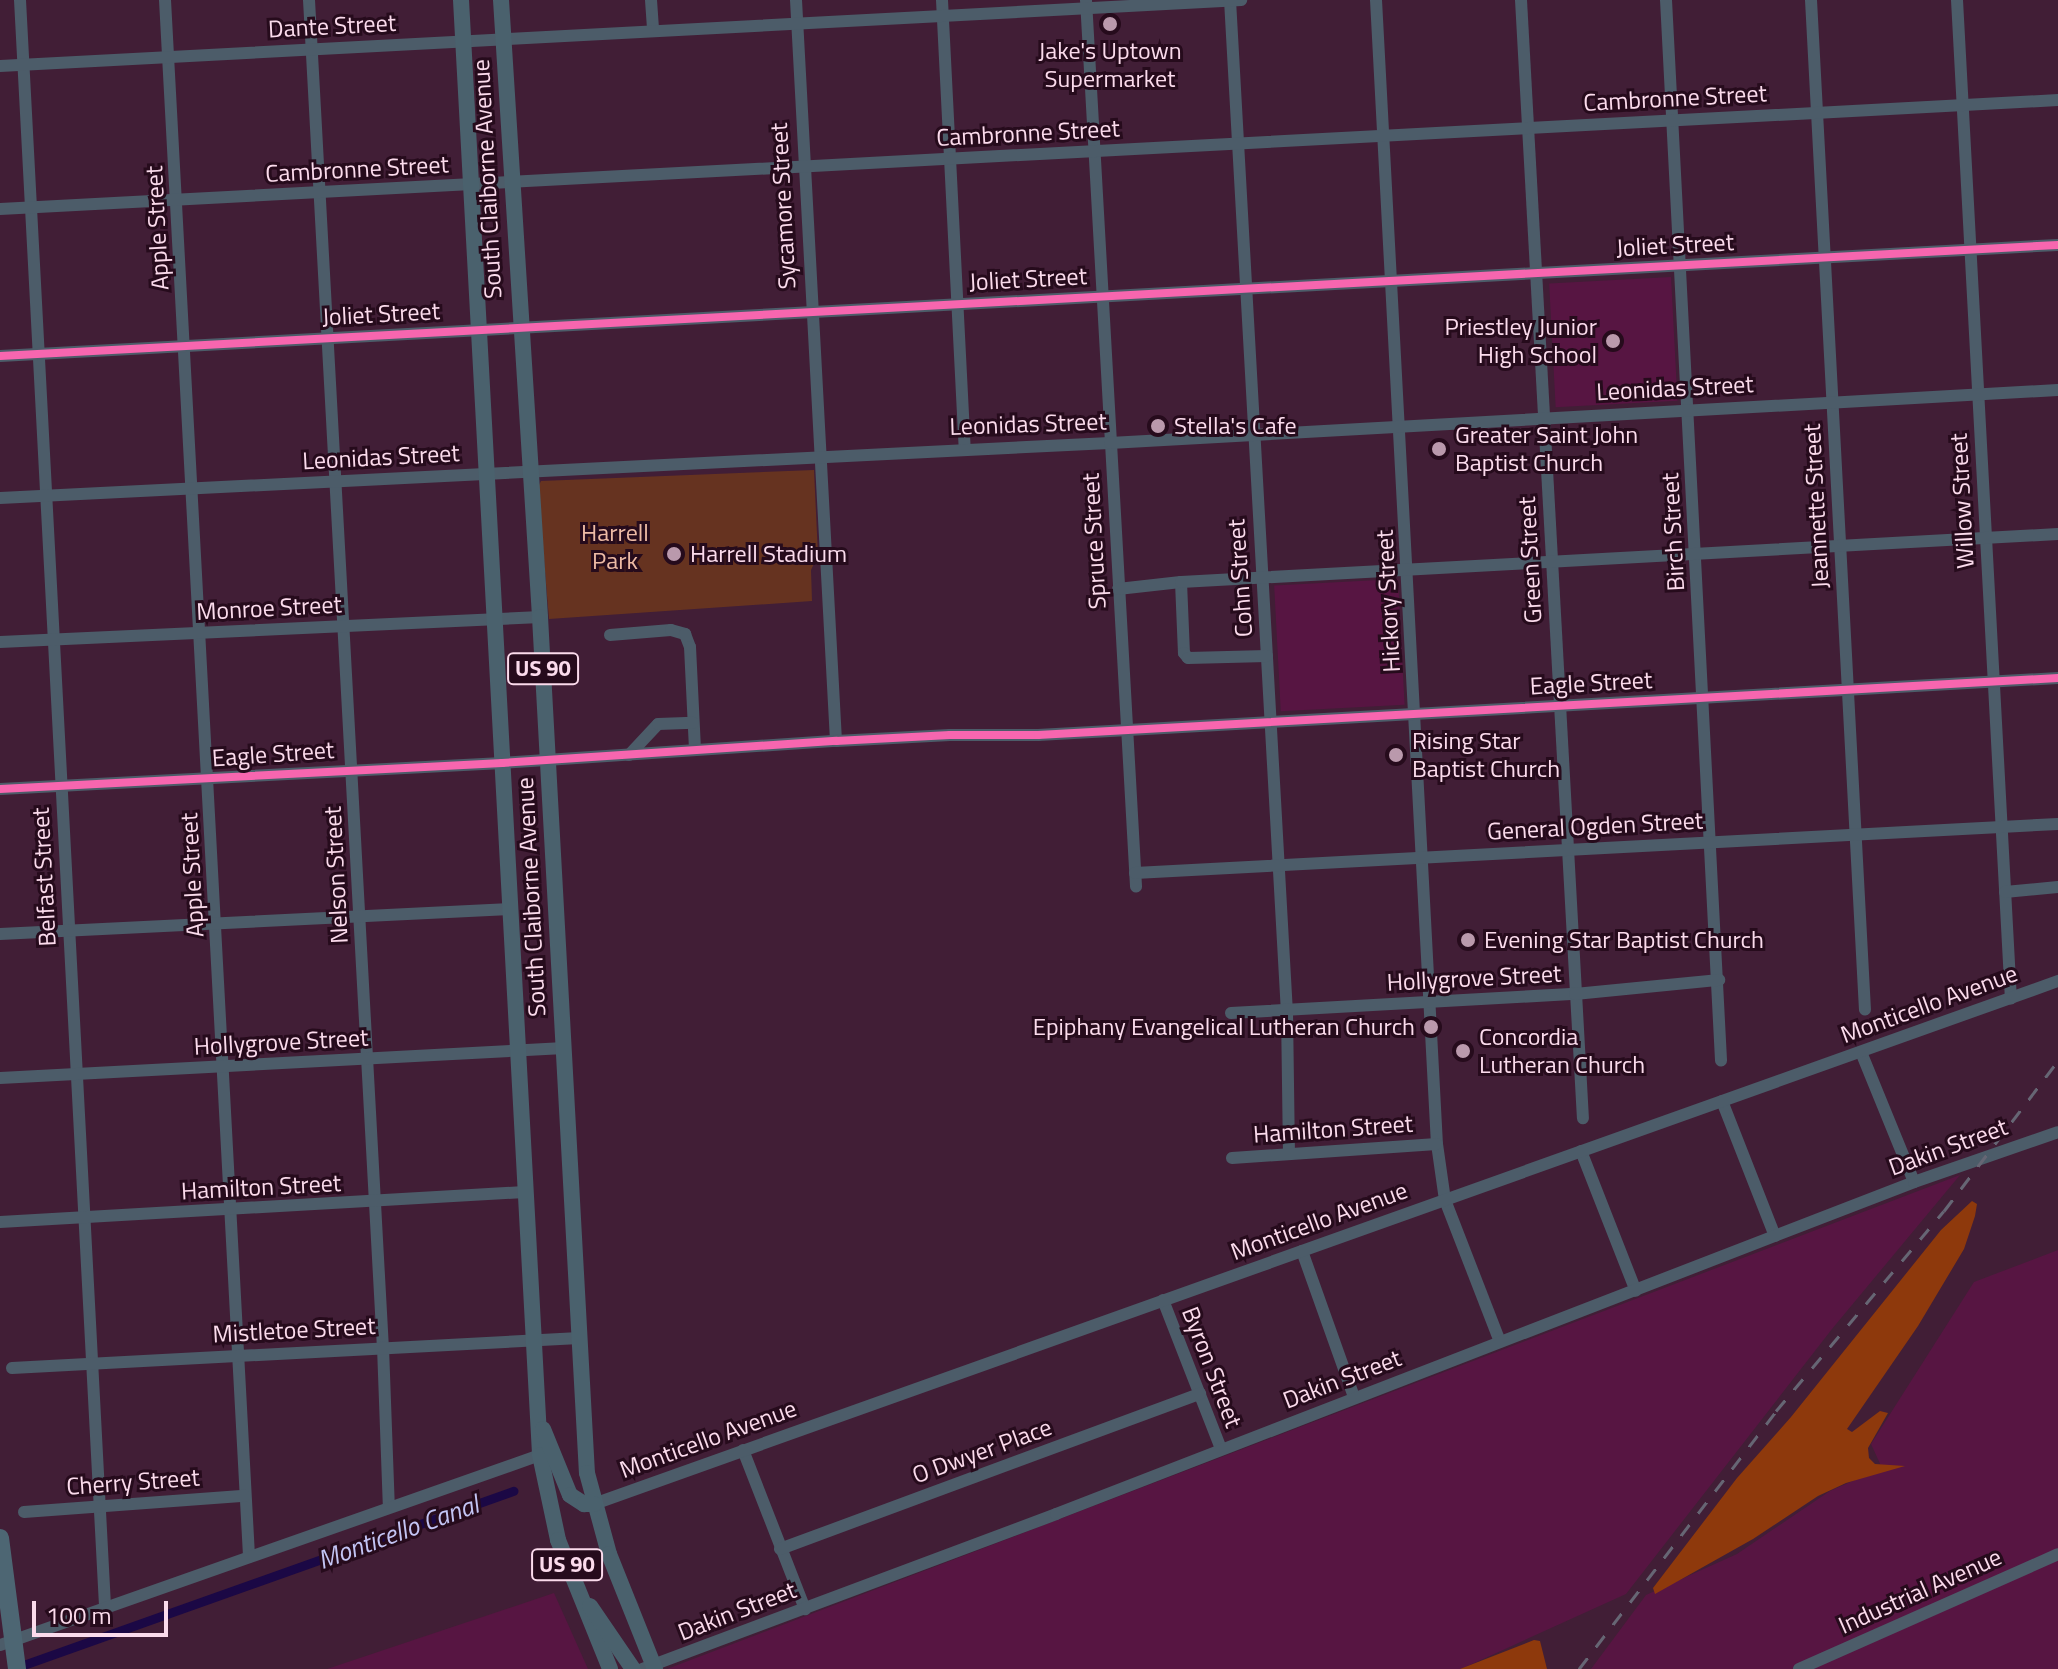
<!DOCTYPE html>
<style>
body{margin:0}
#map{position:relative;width:2058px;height:1669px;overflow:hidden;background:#411e36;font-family:"Titillium Web",sans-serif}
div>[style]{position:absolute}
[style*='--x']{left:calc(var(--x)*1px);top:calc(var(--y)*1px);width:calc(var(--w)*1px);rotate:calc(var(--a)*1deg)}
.built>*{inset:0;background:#571542;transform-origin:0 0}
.green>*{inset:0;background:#663320}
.forest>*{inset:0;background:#8e390c}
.canal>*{height:9px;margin:-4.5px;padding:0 4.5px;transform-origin:4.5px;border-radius:4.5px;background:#1b0845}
.minor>*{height:12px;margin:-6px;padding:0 6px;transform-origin:6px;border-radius:6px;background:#4c5c69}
.major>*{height:16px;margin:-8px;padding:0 8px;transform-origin:8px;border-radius:8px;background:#4a616d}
.rail>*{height:3px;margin-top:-1.5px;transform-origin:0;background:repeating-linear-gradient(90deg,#666674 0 14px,transparent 0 28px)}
.highway-bridge>*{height:18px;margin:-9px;padding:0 9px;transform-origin:9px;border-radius:9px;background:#4d6673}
.cycleway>*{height:8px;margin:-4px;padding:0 4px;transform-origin:4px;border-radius:4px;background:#f766af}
.dots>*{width:22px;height:22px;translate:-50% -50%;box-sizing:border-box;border:4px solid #260b1c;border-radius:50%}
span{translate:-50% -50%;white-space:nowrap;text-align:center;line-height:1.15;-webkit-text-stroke:6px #260b1c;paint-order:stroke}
.shield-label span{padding:2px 6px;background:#260b1c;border:2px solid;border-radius:6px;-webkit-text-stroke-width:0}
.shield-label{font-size:22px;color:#fbdbec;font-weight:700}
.street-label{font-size:24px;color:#fbdbec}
.poi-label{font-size:24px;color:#fbdbec}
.right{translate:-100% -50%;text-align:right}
.left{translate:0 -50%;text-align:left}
.park-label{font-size:24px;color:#eebba5}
.water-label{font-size:26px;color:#c3c4f4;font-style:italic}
.scale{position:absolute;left:32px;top:1601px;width:136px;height:36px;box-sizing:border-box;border:4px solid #fbdbec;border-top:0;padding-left:10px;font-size:24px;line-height:28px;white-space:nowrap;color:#fbdbec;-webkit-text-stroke:6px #260b1c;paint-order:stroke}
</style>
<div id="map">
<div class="built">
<div style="left:1671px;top:277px;width:124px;height:122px;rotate:87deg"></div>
<div style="left:1398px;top:579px;width:126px;height:124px;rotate:87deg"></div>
<div style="clip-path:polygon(1960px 1175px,1832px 1329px,1626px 1594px,1461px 1669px,667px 1669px)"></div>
<div style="clip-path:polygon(2058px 1250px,2058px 1669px,1591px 1669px,1646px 1595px,1737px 1554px,1830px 1491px,1882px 1468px,1871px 1444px,1974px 1282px)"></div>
<div style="clip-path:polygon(554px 1593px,588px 1669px,327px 1669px)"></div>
</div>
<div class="green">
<div style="clip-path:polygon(814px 470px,818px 555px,811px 570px,812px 601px,549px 619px,538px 487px,541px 481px)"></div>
</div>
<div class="forest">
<div style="clip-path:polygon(1972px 1201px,1977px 1204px,1975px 1216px,1964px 1249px,1918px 1326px,1847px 1429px,1852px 1432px,1880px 1411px,1888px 1413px,1868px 1448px,1869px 1458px,1875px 1464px,1905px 1466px,1846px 1483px,1818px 1496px,1753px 1539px,1655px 1594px,1653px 1588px,1737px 1478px,1791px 1417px,1941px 1230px)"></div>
<div style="clip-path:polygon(1534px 1640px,1540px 1641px,1547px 1669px,1460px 1669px)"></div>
</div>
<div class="canal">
<div style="--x:15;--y:1668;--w:529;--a:-19.57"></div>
</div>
<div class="minor">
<div style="--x:20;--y:0;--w:1610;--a:86.97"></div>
<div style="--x:165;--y:0;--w:1559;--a:86.91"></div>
<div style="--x:309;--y:0;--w:1349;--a:86.86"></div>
<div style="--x:383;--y:1347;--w:160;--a:87.9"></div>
<div style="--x:651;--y:0;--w:30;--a:86"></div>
<div style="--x:796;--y:0;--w:742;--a:86.91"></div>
<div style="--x:942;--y:0;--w:449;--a:87.1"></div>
<div style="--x:1086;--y:0;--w:888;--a:86.77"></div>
<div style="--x:1230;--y:0;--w:1014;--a:86.78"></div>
<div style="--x:1287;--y:1012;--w:142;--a:89.2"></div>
<div style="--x:1376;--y:0;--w:1146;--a:86.95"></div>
<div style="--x:1437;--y:1144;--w:57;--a:81.9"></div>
<div style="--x:1445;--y:1200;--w:152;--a:68.8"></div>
<div style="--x:1521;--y:0;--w:1120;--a:86.83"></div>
<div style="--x:1666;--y:0;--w:1062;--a:87.03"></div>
<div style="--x:1811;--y:0;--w:1011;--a:86.94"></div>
<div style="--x:1957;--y:0;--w:1000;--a:86.91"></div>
<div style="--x:0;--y:66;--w:1243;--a:-3.04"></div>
<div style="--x:0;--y:209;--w:2061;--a:-3.03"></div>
<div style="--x:0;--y:356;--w:2061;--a:-3.09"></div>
<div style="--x:0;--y:498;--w:1111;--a:-2.84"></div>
<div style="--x:1110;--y:443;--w:949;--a:-3.2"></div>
<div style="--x:1181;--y:582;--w:71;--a:87.6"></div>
<div style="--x:1184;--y:653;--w:6;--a:51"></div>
<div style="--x:1188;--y:658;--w:79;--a:-1.5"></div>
<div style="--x:1118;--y:589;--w:63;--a:-6.3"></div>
<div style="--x:1181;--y:582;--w:878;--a:-3.13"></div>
<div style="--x:610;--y:635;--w:61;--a:-4.7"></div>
<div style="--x:671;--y:630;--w:15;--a:16"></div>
<div style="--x:685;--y:634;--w:14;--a:69"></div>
<div style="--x:690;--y:647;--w:103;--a:87.2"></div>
<div style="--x:0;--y:642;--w:541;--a:-2.65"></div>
<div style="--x:629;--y:755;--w:42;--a:-46.9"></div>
<div style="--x:658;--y:724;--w:35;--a:-2"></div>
<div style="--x:0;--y:789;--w:503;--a:-2.96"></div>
<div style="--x:502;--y:763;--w:335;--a:-3.8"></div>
<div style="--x:836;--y:741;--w:114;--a:-3"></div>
<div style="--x:950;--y:735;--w:88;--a:0"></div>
<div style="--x:1038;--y:735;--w:1022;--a:-3.2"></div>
<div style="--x:1135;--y:873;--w:924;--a:-3.04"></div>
<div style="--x:2005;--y:892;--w:53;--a:-5.4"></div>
<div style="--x:0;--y:934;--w:511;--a:-2.81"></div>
<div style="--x:1231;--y:1013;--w:345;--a:-3.2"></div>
<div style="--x:1575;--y:994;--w:145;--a:-5.6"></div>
<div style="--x:1861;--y:1052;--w:140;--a:67.8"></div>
<div style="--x:0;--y:1078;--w:565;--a:-3.04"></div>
<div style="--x:1722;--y:1101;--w:145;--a:68.6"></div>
<div style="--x:1581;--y:1151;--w:150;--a:68.6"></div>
<div style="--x:1232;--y:1158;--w:205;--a:-3.9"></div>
<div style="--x:0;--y:1222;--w:525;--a:-3.28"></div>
<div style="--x:1302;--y:1251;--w:155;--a:70.4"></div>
<div style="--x:1163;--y:1300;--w:160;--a:68.7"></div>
<div style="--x:12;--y:1368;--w:568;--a:-3.03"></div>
<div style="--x:743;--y:1450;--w:171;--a:68.7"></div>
<div style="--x:594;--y:1504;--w:1555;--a:-19.66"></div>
<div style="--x:24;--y:1512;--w:221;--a:-4.2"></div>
<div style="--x:780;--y:1549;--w:448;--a:-20.3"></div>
<div style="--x:0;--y:1645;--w:572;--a:-19.38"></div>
<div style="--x:642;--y:1669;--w:442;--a:-20.5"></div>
<div style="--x:1056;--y:1514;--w:920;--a:-21.15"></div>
<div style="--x:1914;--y:1182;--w:152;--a:-19.1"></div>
<div style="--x:1799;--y:1669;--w:283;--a:-23.9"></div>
</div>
<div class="major">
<div style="--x:461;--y:0;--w:1457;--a:86.89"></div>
<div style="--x:540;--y:1455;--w:87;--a:78"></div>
<div style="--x:558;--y:1540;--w:139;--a:68"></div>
<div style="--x:501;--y:0;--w:618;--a:86.38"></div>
<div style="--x:540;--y:617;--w:857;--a:86.86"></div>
<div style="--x:587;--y:1473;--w:84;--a:74.8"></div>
<div style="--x:609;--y:1554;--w:124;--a:68.2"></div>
<div style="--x:543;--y:1429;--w:71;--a:67.8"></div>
<div style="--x:570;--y:1495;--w:17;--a:33"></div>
<div style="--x:584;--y:1504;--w:10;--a:0"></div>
<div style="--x:590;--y:1606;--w:76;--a:55.7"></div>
</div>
<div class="rail">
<div style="--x:1579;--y:1669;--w:325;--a:-52.6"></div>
<div style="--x:1776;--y:1411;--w:261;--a:-50"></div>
<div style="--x:1944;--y:1211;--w:188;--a:-52.8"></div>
</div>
<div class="highway-bridge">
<div style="--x:0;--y:1538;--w:132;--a:82.6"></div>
</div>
<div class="cycleway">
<div style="--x:0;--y:356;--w:2061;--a:-3.09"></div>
<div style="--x:0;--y:789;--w:503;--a:-2.96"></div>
<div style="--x:502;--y:763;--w:335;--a:-3.8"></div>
<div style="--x:836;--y:741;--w:114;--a:-3"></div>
<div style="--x:950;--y:735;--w:88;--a:0"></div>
<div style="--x:1038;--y:735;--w:1022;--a:-3.2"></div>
</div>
<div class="dots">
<div style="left:1110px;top:24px;background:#ba99ac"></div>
<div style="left:1613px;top:341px;background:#ba99ac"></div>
<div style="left:1158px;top:426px;background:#ba99ac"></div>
<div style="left:1439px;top:449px;background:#ba99ac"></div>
<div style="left:674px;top:554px;background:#ba99ac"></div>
<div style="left:1396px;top:755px;background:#ba99ac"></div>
<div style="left:1468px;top:940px;background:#ba99ac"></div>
<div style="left:1431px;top:1027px;background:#ba99ac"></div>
<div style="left:1463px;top:1051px;background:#ba99ac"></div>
</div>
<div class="shield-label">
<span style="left:543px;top:669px">US 90</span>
<span style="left:567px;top:1565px">US 90</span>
</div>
<div class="street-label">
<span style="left:332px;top:26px;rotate:-3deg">Dante Street</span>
<span style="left:1675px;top:98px;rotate:-3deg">Cambronne Street</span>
<span style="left:1028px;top:133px;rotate:-3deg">Cambronne Street</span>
<span style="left:357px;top:169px;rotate:-3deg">Cambronne Street</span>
<span style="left:487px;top:179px;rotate:-93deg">South Claiborne Avenue</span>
<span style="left:783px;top:206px;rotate:-93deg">Sycamore Street</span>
<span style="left:157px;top:228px;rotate:-93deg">Apple Street</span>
<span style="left:1675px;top:245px;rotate:-3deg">Joliet Street</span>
<span style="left:1028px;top:279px;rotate:-3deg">Joliet Street</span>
<span style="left:381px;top:314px;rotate:-3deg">Joliet Street</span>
<span style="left:1675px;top:388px;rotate:-3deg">Leonidas Street</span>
<span style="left:1028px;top:424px;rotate:-2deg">Leonidas Street</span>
<span style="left:381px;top:457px;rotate:-3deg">Leonidas Street</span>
<span style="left:1962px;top:501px;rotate:-93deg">Willow Street</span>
<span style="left:1816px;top:506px;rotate:-93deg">Jeannette Street</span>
<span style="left:1673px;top:532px;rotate:-93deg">Birch Street</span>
<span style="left:1094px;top:541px;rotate:-93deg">Spruce Street</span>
<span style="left:1530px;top:560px;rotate:-93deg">Green Street</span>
<span style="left:1240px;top:578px;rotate:-94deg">Cohn Street</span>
<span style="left:1388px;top:601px;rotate:-93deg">Hickory Street</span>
<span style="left:269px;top:608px;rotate:-3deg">Monroe Street</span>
<span style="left:1591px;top:683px;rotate:-3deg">Eagle Street</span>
<span style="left:273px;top:754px;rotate:-4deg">Eagle Street</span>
<span style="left:1595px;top:826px;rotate:-3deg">General Ogden Street</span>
<span style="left:192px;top:875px;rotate:-93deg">Apple Street</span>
<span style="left:336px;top:875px;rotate:-93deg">Nelson Street</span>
<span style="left:44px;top:877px;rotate:-93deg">Belfast Street</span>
<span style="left:531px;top:897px;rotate:-93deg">South Claiborne Avenue</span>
<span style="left:1474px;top:978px;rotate:-3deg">Hollygrove Street</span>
<span style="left:1929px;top:1004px;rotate:-20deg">Monticello Avenue</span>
<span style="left:281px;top:1042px;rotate:-3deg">Hollygrove Street</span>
<span style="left:1333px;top:1129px;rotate:-4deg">Hamilton Street</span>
<span style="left:1948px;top:1147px;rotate:-20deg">Dakin Street</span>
<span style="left:261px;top:1187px;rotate:-3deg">Hamilton Street</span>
<span style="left:1319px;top:1221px;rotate:-20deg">Monticello Avenue</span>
<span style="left:294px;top:1330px;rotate:-3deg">Mistletoe Street</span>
<span style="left:1212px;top:1367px;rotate:69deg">Byron Street</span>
<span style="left:1342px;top:1379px;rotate:-21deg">Dakin Street</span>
<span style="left:708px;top:1439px;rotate:-20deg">Monticello Avenue</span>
<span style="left:982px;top:1451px;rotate:-20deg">O Dwyer Place</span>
<span style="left:133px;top:1482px;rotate:-4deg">Cherry Street</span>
<span style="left:1920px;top:1591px;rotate:-24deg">Industrial Avenue</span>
<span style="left:737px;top:1611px;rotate:-21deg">Dakin Street</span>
</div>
<div class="poi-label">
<span style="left:1110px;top:65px">Jake's Uptown<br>Supermarket</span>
<span class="right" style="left:1597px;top:341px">Priestley Junior<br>High School</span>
<span class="left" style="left:1174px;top:426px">Stella's Cafe</span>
<span class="left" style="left:1455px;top:449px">Greater Saint John<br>Baptist Church</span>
<span class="left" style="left:690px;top:554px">Harrell Stadium</span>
<span class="left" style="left:1412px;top:755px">Rising Star<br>Baptist Church</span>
<span class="left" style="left:1484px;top:940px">Evening Star Baptist Church</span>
<span class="right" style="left:1415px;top:1027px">Epiphany Evangelical Lutheran Church</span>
<span class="left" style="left:1479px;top:1051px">Concordia<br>Lutheran Church</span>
</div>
<div class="park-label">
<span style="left:615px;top:547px">Harrell<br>Park</span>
</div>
<div class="water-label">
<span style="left:398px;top:1532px;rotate:-20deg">Monticello Canal</span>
</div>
<div class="scale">100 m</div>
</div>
